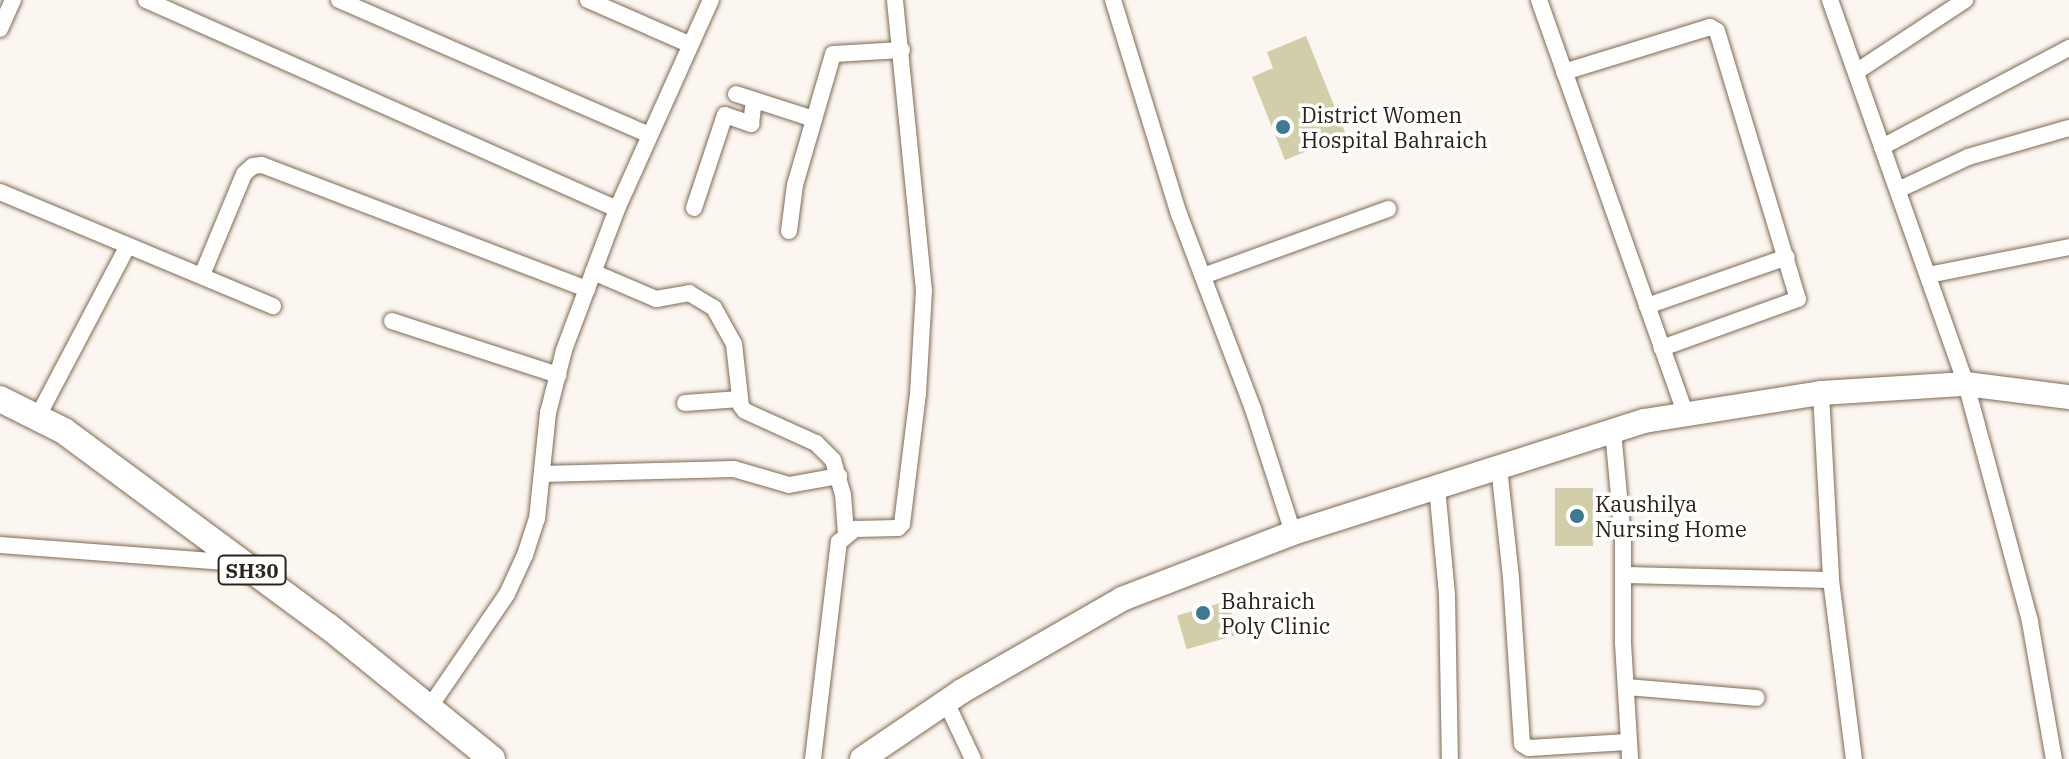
<!DOCTYPE html>
<style>
body{margin:0}
#map{position:relative;width:2069px;height:759px;overflow:hidden;background:#fbf6f0;font-family:"IBM Plex Serif",serif}
div>[style]{position:absolute}
[style*='--x']{left:calc(var(--x)*1px);top:calc(var(--y)*1px);width:calc(var(--w)*1px);rotate:calc(var(--a)*1deg)}
.building>*{inset:0;background:#d2ceaa;transform-origin:0 0}
.roads{filter:drop-shadow(0 0 2px #80694f) drop-shadow(0 0 2px #80694f)}
.street>*{height:16px;margin:-8px;padding:0 8px;transform-origin:8px;border-radius:8px;background:#fff}
.secondary>*{height:24px;margin:-12px;padding:0 12px;transform-origin:12px;border-radius:12px;background:#fff}
.primary>*{height:26px;margin:-13px;padding:0 13px;transform-origin:13px;border-radius:13px;background:#fff}
.dots>*{width:22px;height:22px;translate:-50% -50%;box-sizing:border-box;border:4px solid #fff;border-radius:50%}
span{translate:-50% -50%;white-space:nowrap;text-align:center;line-height:1.15;-webkit-text-stroke:7px #fff;paint-order:stroke}
.shield-label span{padding:2px 6px;background:#fff;border:2px solid;border-radius:6px;-webkit-text-stroke-width:0}
.shield-label{font-size:20px;color:#2c2217;font-weight:700}
.poi-label{font-size:22px;color:#2c2217}
.left{translate:0 -50%;text-align:left}
</style>
<div id="map">
<div class="building">
<div style="clip-path:polygon(1306px 36px,1346px 135px,1285px 160px,1252px 77px,1273px 68px,1267px 52px)"></div>
<div style="left:1555px;top:488px;width:38px;height:58px"></div>
<div style="left:1228px;top:601px;width:35px;height:53px;rotate:74deg"></div>
</div>
<div class="roads">
<div class="street">
<div style="--x:146;--y:0;--w:515;--a:23.93"></div>
<div style="--x:339;--y:0;--w:338;--a:23.5"></div>
<div style="--x:588;--y:0;--w:112;--a:23.6"></div>
<div style="--x:1113;--y:0;--w:224;--a:72.9"></div>
<div style="--x:1179;--y:214;--w:209;--a:69.2"></div>
<div style="--x:1253;--y:409;--w:130;--a:72.1"></div>
<div style="--x:1539;--y:0;--w:439;--a:70.5"></div>
<div style="--x:1830;--y:0;--w:407;--a:70.5"></div>
<div style="--x:1966;--y:384;--w:246;--a:74.9"></div>
<div style="--x:2030;--y:622;--w:139;--a:80.1"></div>
<div style="--x:0;--y:29;--w:32;--a:-66"></div>
<div style="--x:1564;--y:72;--w:153;--a:-17.1"></div>
<div style="--x:1710;--y:27;--w:8;--a:30"></div>
<div style="--x:1717;--y:31;--w:280;--a:73.2"></div>
<div style="--x:1798;--y:299;--w:145;--a:160.2"></div>
<div style="--x:1856;--y:72;--w:131;--a:-33.4"></div>
<div style="--x:736;--y:94;--w:82;--a:17.8"></div>
<div style="--x:1882;--y:147;--w:212;--a:-27.9"></div>
<div style="--x:1898;--y:190;--w:77;--a:-25.2"></div>
<div style="--x:1968;--y:157;--w:105;--a:-16"></div>
<div style="--x:0;--y:192;--w:296;--a:22.7"></div>
<div style="--x:694;--y:208;--w:98;--a:-71.6"></div>
<div style="--x:725;--y:115;--w:28;--a:19"></div>
<div style="--x:751;--y:124;--w:24;--a:-83"></div>
<div style="--x:789;--y:231;--w:46;--a:-82.6"></div>
<div style="--x:795;--y:185;--w:136;--a:-73.8"></div>
<div style="--x:833;--y:54;--w:69;--a:-3.3"></div>
<div style="--x:593;--y:272;--w:69;--a:23.2"></div>
<div style="--x:656;--y:299;--w:34;--a:-10"></div>
<div style="--x:689;--y:293;--w:29;--a:31"></div>
<div style="--x:714;--y:308;--w:41;--a:60.9"></div>
<div style="--x:734;--y:344;--w:62;--a:83.6"></div>
<div style="--x:741;--y:406;--w:6;--a:51"></div>
<div style="--x:745;--y:411;--w:78;--a:24.3"></div>
<div style="--x:816;--y:443;--w:24;--a:45"></div>
<div style="--x:833;--y:460;--w:35;--a:74"></div>
<div style="--x:843;--y:494;--w:40;--a:85.7"></div>
<div style="--x:202;--y:275;--w:109;--a:-67.4"></div>
<div style="--x:244;--y:174;--w:12;--a:-42"></div>
<div style="--x:253;--y:166;--w:9;--a:-6"></div>
<div style="--x:262;--y:165;--w:348;--a:20.9"></div>
<div style="--x:1928;--y:275;--w:144;--a:-11.2"></div>
<div style="--x:1203;--y:276;--w:197;--a:-19.9"></div>
<div style="--x:1647;--y:306;--w:148;--a:-19.3"></div>
<div style="--x:392;--y:321;--w:175;--a:18"></div>
<div style="--x:1821;--y:393;--w:187;--a:86.9"></div>
<div style="--x:1831;--y:580;--w:180;--a:82.7"></div>
<div style="--x:685;--y:403;--w:55;--a:-4.2"></div>
<div style="--x:37;--y:418;--w:193;--a:-62.2"></div>
<div style="--x:1613;--y:431;--w:107;--a:84.7"></div>
<div style="--x:1623;--y:538;--w:105;--a:90"></div>
<div style="--x:1623;--y:643;--w:116;--a:86.5"></div>
<div style="--x:1499;--y:467;--w:112;--a:83.8"></div>
<div style="--x:1511;--y:578;--w:166;--a:86.2"></div>
<div style="--x:1522;--y:744;--w:8;--a:30"></div>
<div style="--x:1529;--y:748;--w:98;--a:-3.5"></div>
<div style="--x:542;--y:474;--w:192;--a:-1.5"></div>
<div style="--x:734;--y:469;--w:57;--a:16.2"></div>
<div style="--x:789;--y:485;--w:51;--a:-10.2"></div>
<div style="--x:1437;--y:487;--w:108;--a:84.7"></div>
<div style="--x:1447;--y:595;--w:164;--a:89"></div>
<div style="--x:0;--y:545;--w:239;--a:4.3"></div>
<div style="--x:1623;--y:575;--w:208;--a:1.4"></div>
<div style="--x:1626;--y:687;--w:131;--a:4.8"></div>
<div style="--x:946;--y:702;--w:63;--a:64.7"></div>
<div style="--x:429;--y:708;--w:138;--a:-55.6"></div>
<div style="--x:507;--y:594;--w:43;--a:-65.2"></div>
<div style="--x:525;--y:555;--w:38;--a:-72"></div>
<div style="--x:537;--y:519;--w:107;--a:-84.1"></div>
<div style="--x:548;--y:413;--w:65;--a:-75.7"></div>
<div style="--x:564;--y:350;--w:151;--a:-69.4"></div>
<div style="--x:617;--y:209;--w:229;--a:-65.8"></div>
<div style="--x:813;--y:759;--w:219;--a:-83.2"></div>
<div style="--x:839;--y:542;--w:21;--a:-39"></div>
<div style="--x:855;--y:529;--w:43;--a:-1.3"></div>
<div style="--x:898;--y:528;--w:6;--a:-45"></div>
<div style="--x:902;--y:524;--w:131;--a:-83"></div>
<div style="--x:918;--y:394;--w:103;--a:-86.7"></div>
<div style="--x:924;--y:291;--w:292;--a:-95.7"></div>
</div>
<div class="secondary">
<div style="--x:862;--y:759;--w:121;--a:-34.2"></div>
<div style="--x:962;--y:691;--w:185;--a:-29.9"></div>
<div style="--x:1122;--y:599;--w:183;--a:-21.1"></div>
<div style="--x:1293;--y:533;--w:368;--a:-17.7"></div>
<div style="--x:1644;--y:421;--w:179;--a:-9"></div>
<div style="--x:1821;--y:393;--w:145;--a:-3.6"></div>
<div style="--x:1966;--y:384;--w:104;--a:7.2"></div>
</div>
<div class="primary">
<div style="--x:0;--y:399;--w:72;--a:26.6"></div>
<div style="--x:64;--y:431;--w:328;--a:36.5"></div>
<div style="--x:328;--y:626;--w:211;--a:39"></div>
</div>
</div>
<div class="dots">
<div style="left:1283px;top:127px;background:#3b7a8f"></div>
<div style="left:1577px;top:516px;background:#3b7a8f"></div>
<div style="left:1203px;top:613px;background:#3b7a8f"></div>
</div>
<div class="shield-label">
<span style="left:252px;top:570px">SH30</span>
</div>
<div class="poi-label">
<span class="left" style="left:1301px;top:127px">District Women<br>Hospital Bahraich</span>
<span class="left" style="left:1595px;top:516px">Kaushilya<br>Nursing Home</span>
<span class="left" style="left:1221px;top:613px">Bahraich<br>Poly Clinic</span>
</div>
</div>
